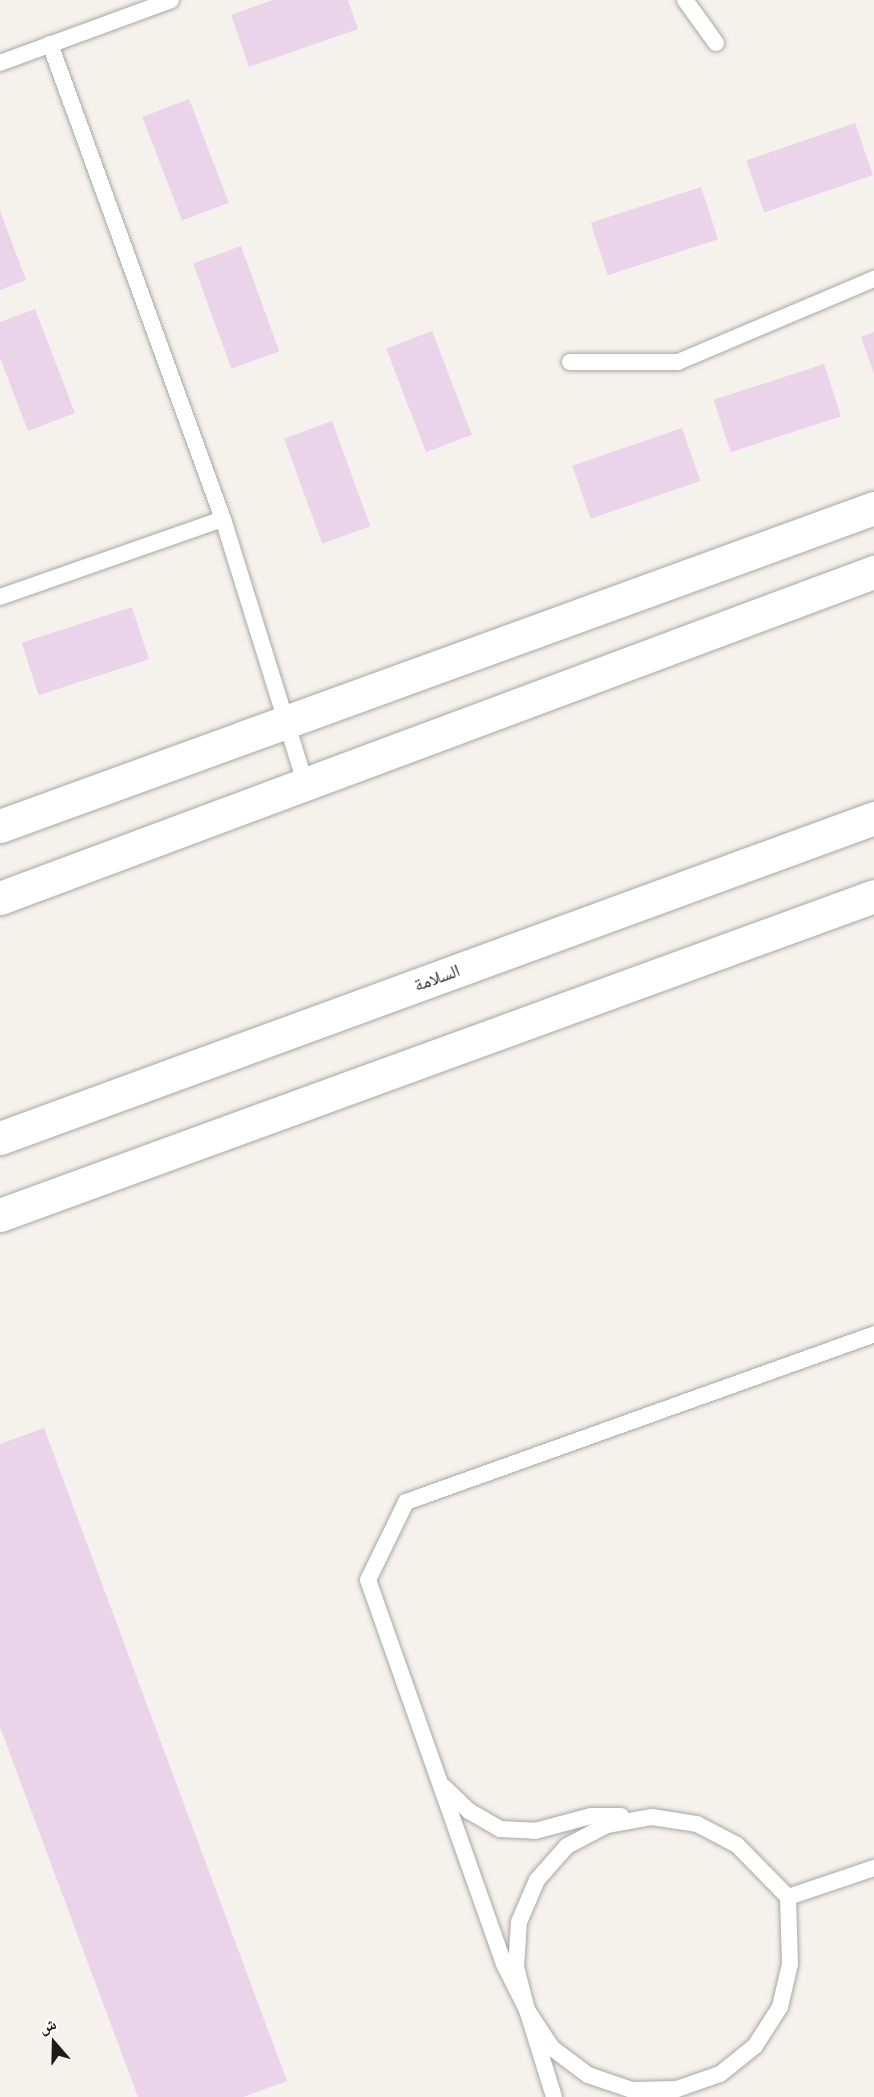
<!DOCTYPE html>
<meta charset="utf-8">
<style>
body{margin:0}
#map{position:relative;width:874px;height:2097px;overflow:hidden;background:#f5f1ed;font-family:"Public Sans","Noto Naskh Arabic",sans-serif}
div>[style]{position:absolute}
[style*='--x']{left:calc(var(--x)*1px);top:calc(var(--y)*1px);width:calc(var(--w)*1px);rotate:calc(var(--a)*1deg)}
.building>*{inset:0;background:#ebd3ea;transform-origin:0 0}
.roads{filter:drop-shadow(0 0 2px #aaa6a3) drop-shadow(0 0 2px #aaa6a3)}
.service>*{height:16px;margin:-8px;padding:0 8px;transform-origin:8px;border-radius:8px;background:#fff}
.tertiary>*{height:33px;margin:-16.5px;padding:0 16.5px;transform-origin:16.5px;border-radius:16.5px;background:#fff}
span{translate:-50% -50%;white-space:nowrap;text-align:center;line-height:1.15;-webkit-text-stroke:6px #fff;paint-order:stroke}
.street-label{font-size:18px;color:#1d1b1a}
.north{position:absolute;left:24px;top:2013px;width:60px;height:60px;-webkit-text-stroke:4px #fff;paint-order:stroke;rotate:340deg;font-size:16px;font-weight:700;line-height:24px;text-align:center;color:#1d1b1a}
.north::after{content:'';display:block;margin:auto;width:21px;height:27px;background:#1d1b1a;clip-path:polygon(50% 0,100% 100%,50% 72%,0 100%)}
</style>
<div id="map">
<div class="building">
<div style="clip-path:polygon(273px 0,348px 0,358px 29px,249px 67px,231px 15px)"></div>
<div style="left:189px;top:99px;width:111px;height:50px;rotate:69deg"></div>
<div style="left:855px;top:123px;width:55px;height:115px;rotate:71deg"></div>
<div style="left:701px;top:187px;width:55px;height:116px;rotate:72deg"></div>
<div style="clip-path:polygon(0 211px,26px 280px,0 290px)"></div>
<div style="left:241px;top:246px;width:112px;height:51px;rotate:70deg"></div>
<div style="clip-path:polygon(35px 309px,75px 413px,28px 431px,0 358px,0 322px)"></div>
<div style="left:432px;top:331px;width:111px;height:49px;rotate:69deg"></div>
<div style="clip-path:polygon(874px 332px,874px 374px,861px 337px)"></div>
<div style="left:824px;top:364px;width:55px;height:116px;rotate:72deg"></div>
<div style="left:332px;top:421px;width:112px;height:51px;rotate:70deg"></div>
<div style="left:682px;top:428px;width:56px;height:116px;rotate:71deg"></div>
<div style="left:132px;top:607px;width:55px;height:116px;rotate:72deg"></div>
<div style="clip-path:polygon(44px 1428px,287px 2081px,243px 2097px,138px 2097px,0 1727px,0 1444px)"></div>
</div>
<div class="roads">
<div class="service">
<div style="--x:685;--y:0;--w:53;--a:54.2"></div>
<div style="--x:50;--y:44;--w:506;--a:69.99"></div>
<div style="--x:223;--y:519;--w:280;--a:72.7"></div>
<div style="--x:0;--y:63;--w:182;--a:-20.2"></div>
<div style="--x:570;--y:362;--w:108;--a:0"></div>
<div style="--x:678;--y:362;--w:213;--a:-23"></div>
<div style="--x:0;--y:597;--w:236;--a:-19.3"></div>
<div style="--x:444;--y:1787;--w:35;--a:44"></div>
<div style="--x:469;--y:1811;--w:36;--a:30"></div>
<div style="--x:500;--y:1829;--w:35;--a:3"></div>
<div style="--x:535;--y:1831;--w:58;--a:-15"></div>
<div style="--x:591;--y:1816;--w:30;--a:0"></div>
<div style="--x:652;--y:1817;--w:46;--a:8.8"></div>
<div style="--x:697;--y:1824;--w:45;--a:27.7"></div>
<div style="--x:737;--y:1845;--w:73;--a:45.6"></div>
<div style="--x:788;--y:1897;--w:67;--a:88.3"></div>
<div style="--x:790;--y:1964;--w:44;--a:103.1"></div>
<div style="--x:780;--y:2007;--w:46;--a:122.7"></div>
<div style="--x:755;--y:2046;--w:45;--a:141.3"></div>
<div style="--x:720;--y:2074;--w:46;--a:160.8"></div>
<div style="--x:677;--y:2089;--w:45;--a:178.7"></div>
<div style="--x:632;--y:2090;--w:46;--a:-161.2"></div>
<div style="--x:588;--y:2075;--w:45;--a:-143.1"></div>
<div style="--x:552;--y:2048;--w:45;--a:-123.3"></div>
<div style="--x:527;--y:2010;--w:44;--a:-104.3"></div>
<div style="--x:516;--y:1967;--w:45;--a:-86.2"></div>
<div style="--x:519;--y:1922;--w:46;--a:-66.8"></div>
<div style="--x:537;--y:1880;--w:45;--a:-48.6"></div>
<div style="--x:567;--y:1846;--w:45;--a:-27.7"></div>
<div style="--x:607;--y:1825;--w:46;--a:-10.1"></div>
<div style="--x:788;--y:1897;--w:91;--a:-18.6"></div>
<div style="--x:554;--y:2097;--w:91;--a:-107.2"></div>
<div style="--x:527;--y:2010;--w:51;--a:-116.6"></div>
<div style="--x:504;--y:1964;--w:407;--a:-109.5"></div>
<div style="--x:368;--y:1580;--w:87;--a:-64"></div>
<div style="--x:406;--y:1502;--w:497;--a:-19.7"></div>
</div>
<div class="tertiary">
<div style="--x:0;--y:826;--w:930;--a:-19.99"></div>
<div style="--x:0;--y:898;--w:933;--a:-20.46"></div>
<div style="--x:0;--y:1138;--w:931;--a:-20.11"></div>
<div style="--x:0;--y:1215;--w:930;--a:-20.05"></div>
</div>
</div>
<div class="street-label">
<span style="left:437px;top:978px;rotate:-20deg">السلامة</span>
</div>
<div class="north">ش</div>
</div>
